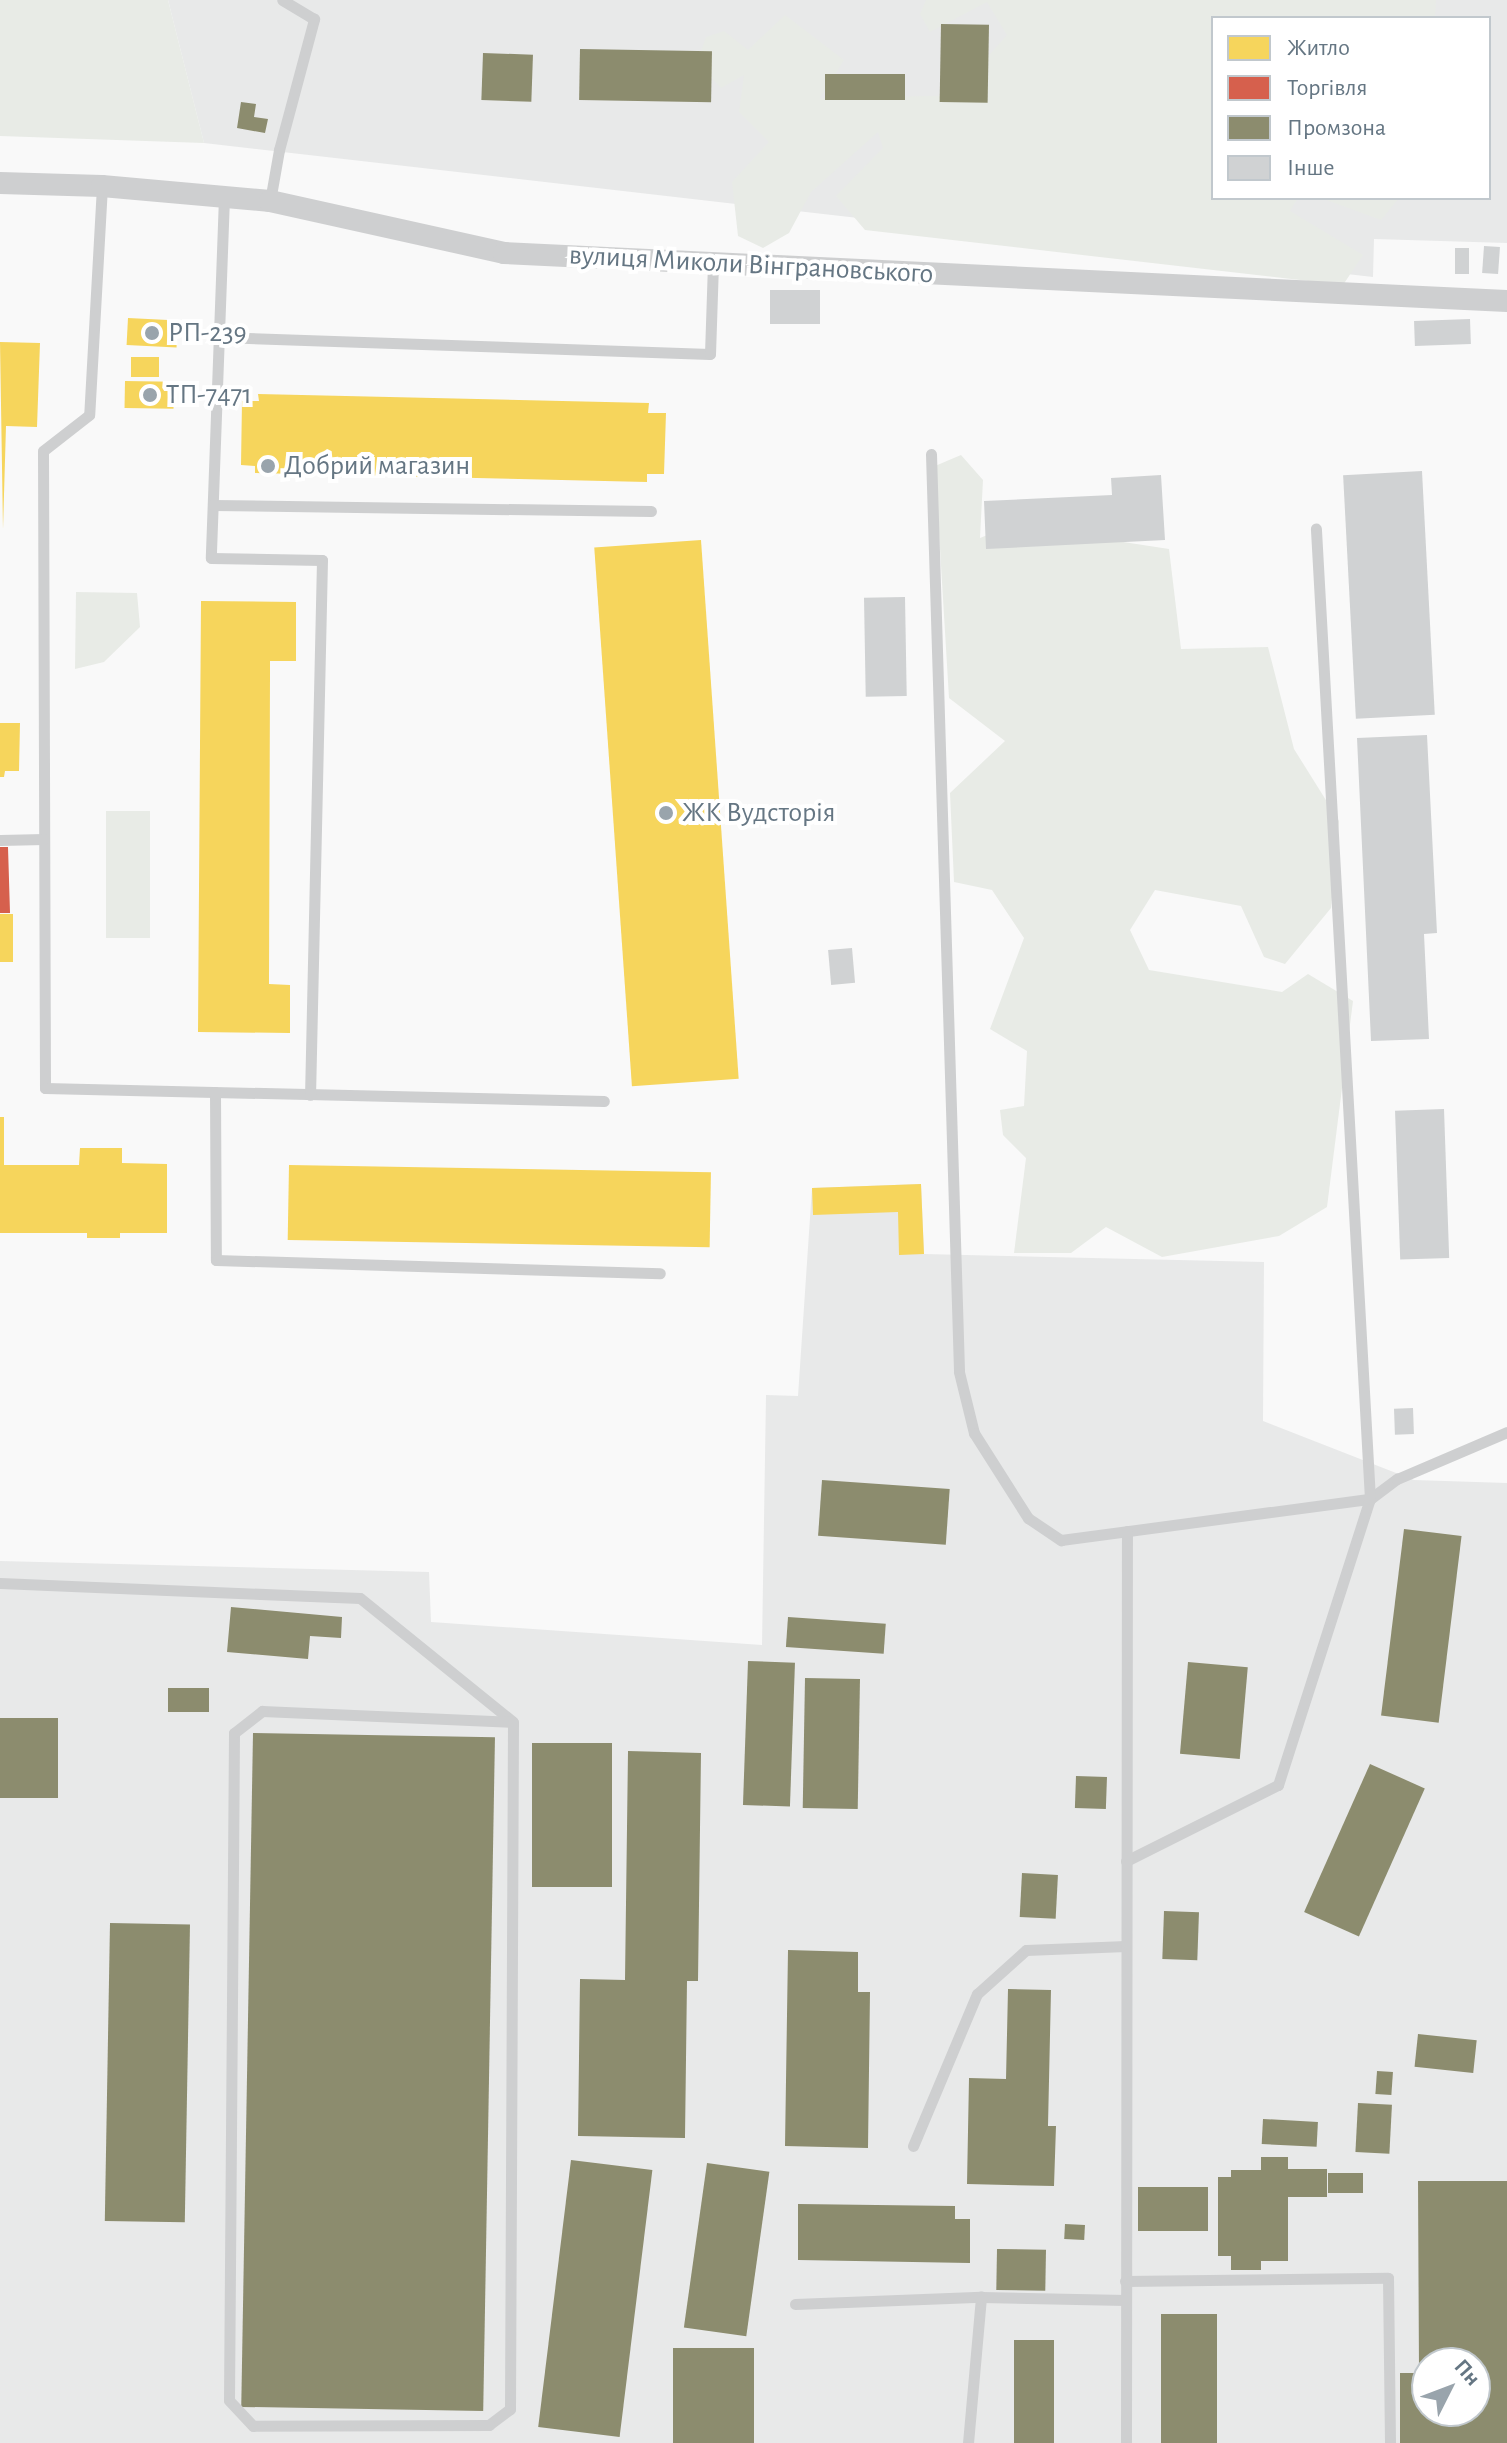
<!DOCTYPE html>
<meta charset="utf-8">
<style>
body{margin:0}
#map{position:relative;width:1507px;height:2443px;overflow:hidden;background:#f9f9f9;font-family:"Alegreya Sans",sans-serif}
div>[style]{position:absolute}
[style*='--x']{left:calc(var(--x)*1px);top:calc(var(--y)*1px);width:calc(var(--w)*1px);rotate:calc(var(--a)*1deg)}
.built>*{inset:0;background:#e8e9e9}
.green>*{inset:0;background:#e8ebe6;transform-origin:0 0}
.homes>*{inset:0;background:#f6d55c;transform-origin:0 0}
.shops>*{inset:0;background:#d6604d}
.industry>*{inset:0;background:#8c8c6e;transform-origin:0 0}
.building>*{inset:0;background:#d0d2d3;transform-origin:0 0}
.lane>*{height:11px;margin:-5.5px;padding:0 5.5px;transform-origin:5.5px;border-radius:5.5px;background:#cecfd0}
.street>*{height:22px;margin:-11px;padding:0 11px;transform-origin:11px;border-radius:11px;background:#cecfd0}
.dots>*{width:22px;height:22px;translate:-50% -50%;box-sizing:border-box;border:4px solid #fff;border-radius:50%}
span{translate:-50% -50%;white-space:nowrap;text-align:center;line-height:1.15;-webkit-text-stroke:8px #fff;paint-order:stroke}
.street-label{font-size:28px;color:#657683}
.poi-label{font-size:28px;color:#657683}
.left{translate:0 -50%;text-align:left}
.legend{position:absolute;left:1211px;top:16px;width:280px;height:184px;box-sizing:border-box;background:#fff;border:2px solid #c1c8cd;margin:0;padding:10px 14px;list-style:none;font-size:24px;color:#657683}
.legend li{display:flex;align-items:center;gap:16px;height:40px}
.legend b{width:40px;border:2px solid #c1c8cd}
.north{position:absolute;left:1411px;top:2347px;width:80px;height:80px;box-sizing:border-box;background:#fff;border:2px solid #c1c8cd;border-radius:50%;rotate:48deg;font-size:22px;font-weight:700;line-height:32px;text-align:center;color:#657683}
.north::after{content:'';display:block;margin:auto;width:28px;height:36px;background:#99a4ac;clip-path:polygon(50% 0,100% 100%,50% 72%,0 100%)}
</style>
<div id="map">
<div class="built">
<div style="clip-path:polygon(evenodd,168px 0,1507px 0,1507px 243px,1374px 239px,1373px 277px,204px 143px,168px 0,1213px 18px,1489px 18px,1489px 198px,1213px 198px,1213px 18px)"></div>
<div style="clip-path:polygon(evenodd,921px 1184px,924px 1254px,1264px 1262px,1263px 1421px,1414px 1480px,1507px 1483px,1507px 2443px,0 2443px,0 1561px,429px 1572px,431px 1622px,762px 1645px,766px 1395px,798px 1396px,812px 1188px,921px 1184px,1427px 2363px,1475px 2363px,1475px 2411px,1427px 2411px,1427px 2363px)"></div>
</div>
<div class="green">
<div style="clip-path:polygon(0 0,168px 0,204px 143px,0 136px)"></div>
<div style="clip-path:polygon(926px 0,1436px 0,1435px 18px,1213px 18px,1213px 198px,1298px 198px,1290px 211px,1363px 255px,1343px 285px,865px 230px,836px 196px,883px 148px,878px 132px,811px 192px,789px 233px,763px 248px,738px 236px,732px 182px,769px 142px,739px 112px,744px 75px,721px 88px,697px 62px,706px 37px,724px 31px,748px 50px,785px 15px,844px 60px,820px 98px,983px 95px,983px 62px,1007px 35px,987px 2px,930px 32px,920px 14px)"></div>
<div style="clip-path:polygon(1321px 198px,1399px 198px,1381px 220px)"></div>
<div style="clip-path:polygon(961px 455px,983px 480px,980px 538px,1012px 525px,1169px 549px,1181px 649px,1268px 647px,1294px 749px,1339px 821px,1331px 908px,1285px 964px,1264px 957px,1241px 906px,1155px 890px,1130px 930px,1149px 970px,1282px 992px,1308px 974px,1353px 1001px,1327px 1207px,1279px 1236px,1162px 1257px,1106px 1227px,1071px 1253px,1014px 1253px,1026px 1158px,1003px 1135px,1000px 1110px,1024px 1106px,1027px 1051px,990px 1029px,1024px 938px,992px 890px,954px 882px,950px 793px,1005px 741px,949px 698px,935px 466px)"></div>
<div style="clip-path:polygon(76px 592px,137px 593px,140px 627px,104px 662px,75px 669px)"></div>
<div style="left:106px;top:811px;width:44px;height:127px"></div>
</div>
<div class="homes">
<div style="left:128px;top:318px;width:50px;height:27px;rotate:3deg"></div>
<div style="clip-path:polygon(0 342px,40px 343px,37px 427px,6px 426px,3px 529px)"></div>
<div style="left:131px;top:357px;width:28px;height:20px"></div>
<div style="left:125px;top:381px;width:49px;height:27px;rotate:1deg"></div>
<div style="clip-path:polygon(258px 394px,649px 403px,648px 413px,666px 413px,664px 474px,647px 474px,647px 482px,255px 473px,255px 466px,241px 465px,242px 401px,259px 401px)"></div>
<div style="left:701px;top:540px;width:540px;height:107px;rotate:86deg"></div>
<div style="clip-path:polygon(201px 601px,296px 602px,296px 661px,270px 661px,270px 674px,269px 984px,290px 985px,290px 1033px,198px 1032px)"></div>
<div style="clip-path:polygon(0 723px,20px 723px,19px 771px,5px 771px,4px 777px,0 777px)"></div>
<div style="left:0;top:914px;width:13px;height:48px"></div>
<div style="clip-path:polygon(0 1117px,4px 1117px,4px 1165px,79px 1165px,80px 1148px,122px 1148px,122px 1163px,167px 1164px,167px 1233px,120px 1233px,120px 1238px,87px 1238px,87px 1233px,0 1233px)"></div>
<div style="left:289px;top:1165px;width:422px;height:75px;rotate:1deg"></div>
<div style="clip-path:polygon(921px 1184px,924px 1254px,899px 1255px,898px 1212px,813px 1215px,812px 1188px)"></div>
</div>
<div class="shops">
<div style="clip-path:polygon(0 847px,8px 847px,10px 913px,0 913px)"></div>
</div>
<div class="industry">
<div style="left:941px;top:24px;width:48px;height:78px;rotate:1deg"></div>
<div style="left:580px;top:49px;width:132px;height:51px;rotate:1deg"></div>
<div style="left:483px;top:53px;width:50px;height:47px;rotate:2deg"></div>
<div style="left:905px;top:74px;width:26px;height:80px;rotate:90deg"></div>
<div style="clip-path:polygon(241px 102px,256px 104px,254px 117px,268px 119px,265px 133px,237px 128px)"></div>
<div style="left:822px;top:1480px;width:128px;height:56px;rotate:4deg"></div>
<div style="left:1404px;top:1529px;width:58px;height:188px;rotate:7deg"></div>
<div style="clip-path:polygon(231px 1607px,342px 1617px,341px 1638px,310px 1636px,308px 1659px,227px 1652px)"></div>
<div style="left:788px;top:1617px;width:98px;height:30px;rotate:4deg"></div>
<div style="left:748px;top:1661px;width:47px;height:144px;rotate:2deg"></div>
<div style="left:1188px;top:1662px;width:60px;height:92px;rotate:5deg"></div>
<div style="left:805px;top:1678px;width:55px;height:130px;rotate:1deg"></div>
<div style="left:168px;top:1688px;width:41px;height:24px"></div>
<div style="left:58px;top:1718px;width:80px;height:58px;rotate:90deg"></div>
<div style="left:253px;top:1733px;width:242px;height:674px;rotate:1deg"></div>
<div style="left:532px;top:1743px;width:80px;height:144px"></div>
<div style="clip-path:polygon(628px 1751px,701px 1753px,698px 1981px,687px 1981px,685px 2138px,578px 2136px,580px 1979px,625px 1980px)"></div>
<div style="left:1370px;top:1764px;width:60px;height:162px;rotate:24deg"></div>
<div style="left:1076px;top:1776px;width:31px;height:32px;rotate:2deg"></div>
<div style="left:1022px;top:1873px;width:36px;height:44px;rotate:3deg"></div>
<div style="left:1164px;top:1911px;width:35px;height:48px;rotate:2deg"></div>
<div style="left:110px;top:1923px;width:80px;height:298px;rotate:1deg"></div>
<div style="clip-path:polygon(788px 1950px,858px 1952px,858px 1992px,870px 1992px,868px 2148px,785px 2146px)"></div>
<div style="clip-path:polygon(1008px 1989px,1051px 1990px,1048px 2126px,1056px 2126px,1054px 2186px,967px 2184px,969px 2078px,1006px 2079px)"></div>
<div style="left:1418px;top:2034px;width:59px;height:33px;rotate:6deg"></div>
<div style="left:1377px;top:2071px;width:16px;height:23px;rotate:4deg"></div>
<div style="left:1358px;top:2103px;width:34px;height:49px;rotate:3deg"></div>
<div style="left:1263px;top:2119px;width:55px;height:25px;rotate:3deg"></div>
<div style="clip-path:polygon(1261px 2157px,1288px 2157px,1288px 2169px,1327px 2169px,1327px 2197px,1288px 2197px,1288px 2261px,1261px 2261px,1261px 2270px,1231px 2270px,1231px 2256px,1218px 2256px,1218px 2177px,1231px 2177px,1231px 2170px,1261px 2170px)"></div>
<div style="left:571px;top:2160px;width:82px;height:269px;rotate:7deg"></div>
<div style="left:707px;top:2163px;width:63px;height:166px;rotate:8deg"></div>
<div style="left:1328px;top:2173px;width:35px;height:20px"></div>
<div style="clip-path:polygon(evenodd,1418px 2181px,1507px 2181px,1507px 2443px,1400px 2443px,1400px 2373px,1419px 2373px,1418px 2181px,1427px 2363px,1475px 2363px,1475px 2411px,1427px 2411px,1427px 2363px)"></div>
<div style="left:1138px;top:2187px;width:70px;height:44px"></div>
<div style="clip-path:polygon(798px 2204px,955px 2206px,955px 2219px,970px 2219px,970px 2263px,798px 2260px)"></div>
<div style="left:1065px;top:2224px;width:20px;height:15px;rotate:3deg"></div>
<div style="left:997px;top:2249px;width:49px;height:41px;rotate:1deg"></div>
<div style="left:1161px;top:2314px;width:56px;height:129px"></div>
<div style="left:1014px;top:2340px;width:40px;height:103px"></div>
<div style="left:673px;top:2348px;width:81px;height:95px"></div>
</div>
<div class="building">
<div style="left:1484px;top:246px;width:16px;height:27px;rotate:4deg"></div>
<div style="left:1455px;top:248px;width:14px;height:26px"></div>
<div style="left:770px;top:290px;width:50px;height:34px"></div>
<div style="left:1470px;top:319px;width:25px;height:56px;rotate:88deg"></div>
<div style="left:1422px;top:471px;width:244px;height:79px;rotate:87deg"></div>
<div style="clip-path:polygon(1161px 475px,1165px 540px,986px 549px,984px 501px,1112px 495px,1111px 478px)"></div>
<div style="left:905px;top:597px;width:99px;height:41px;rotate:89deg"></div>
<div style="clip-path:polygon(1427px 735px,1437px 933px,1424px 934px,1429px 1039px,1371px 1041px,1357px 738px)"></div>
<div style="left:852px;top:948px;width:35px;height:24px;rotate:85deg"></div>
<div style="left:1444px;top:1109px;width:149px;height:49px;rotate:88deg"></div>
<div style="left:1413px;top:1408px;width:26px;height:19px;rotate:88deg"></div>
</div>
<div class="lane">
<div style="--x:102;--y:186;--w:229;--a:93.2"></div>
<div style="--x:89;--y:415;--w:58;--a:142"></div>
<div style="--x:43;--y:451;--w:637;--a:89.82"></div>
<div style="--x:45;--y:1088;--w:559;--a:1.33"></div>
<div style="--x:224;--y:197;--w:361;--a:92.1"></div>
<div style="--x:211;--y:558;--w:111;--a:1"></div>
<div style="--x:322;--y:560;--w:535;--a:91.28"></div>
<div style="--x:270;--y:201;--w:52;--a:-80"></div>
<div style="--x:279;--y:150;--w:136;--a:-75"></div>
<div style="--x:314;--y:19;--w:37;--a:-149"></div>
<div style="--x:220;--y:337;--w:490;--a:2"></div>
<div style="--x:710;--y:354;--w:91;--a:-88.1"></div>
<div style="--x:931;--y:454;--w:918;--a:88.25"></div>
<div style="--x:959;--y:1372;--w:63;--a:76.2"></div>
<div style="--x:974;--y:1433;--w:101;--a:57.6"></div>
<div style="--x:1028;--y:1518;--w:40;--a:34"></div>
<div style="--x:1061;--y:1540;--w:312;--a:-7.6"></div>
<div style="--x:1370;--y:1499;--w:34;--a:-37"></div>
<div style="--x:1397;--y:1479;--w:120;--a:-23.1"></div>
<div style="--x:213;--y:505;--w:438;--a:0.8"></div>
<div style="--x:0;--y:840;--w:44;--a:-1.3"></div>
<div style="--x:215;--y:1092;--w:168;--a:89.7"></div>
<div style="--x:216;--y:1260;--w:444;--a:1.7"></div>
<div style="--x:0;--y:1583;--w:360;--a:2.4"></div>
<div style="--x:360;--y:1598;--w:196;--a:39"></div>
<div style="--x:262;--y:1711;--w:251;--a:2.5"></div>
<div style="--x:513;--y:1722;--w:687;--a:90.25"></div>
<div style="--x:510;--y:2409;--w:26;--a:143"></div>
<div style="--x:489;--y:2425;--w:236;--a:179.8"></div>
<div style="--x:253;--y:2426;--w:35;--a:-133"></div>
<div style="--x:229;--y:2400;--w:667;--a:-89.57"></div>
<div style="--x:234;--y:1733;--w:36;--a:-38"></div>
<div style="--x:1126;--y:1861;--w:170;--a:-26.6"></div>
<div style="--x:1278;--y:1785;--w:300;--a:-72.2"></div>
<div style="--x:1370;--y:1499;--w:972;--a:-93.19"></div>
<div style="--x:913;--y:2146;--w:165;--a:-67.2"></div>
<div style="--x:977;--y:1994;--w:66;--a:-41.9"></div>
<div style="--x:1026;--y:1950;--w:100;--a:-2.3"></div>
<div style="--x:1125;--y:2281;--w:263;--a:-0.7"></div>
<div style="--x:1388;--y:2278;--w:165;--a:89.3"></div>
<div style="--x:795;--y:2304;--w:186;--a:-2.2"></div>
<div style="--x:981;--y:2297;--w:144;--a:1.2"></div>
<div style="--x:968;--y:2443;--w:147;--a:-84.9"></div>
<div style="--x:1126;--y:2443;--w:912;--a:-89.94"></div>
</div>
<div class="street">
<div style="--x:0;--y:183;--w:102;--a:1.7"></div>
<div style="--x:102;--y:186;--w:169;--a:5.1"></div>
<div style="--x:270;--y:201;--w:240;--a:12.5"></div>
<div style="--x:504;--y:253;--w:1004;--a:2.74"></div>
</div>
<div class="dots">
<div style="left:152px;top:333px;background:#99a4ac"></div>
<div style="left:150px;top:395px;background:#99a4ac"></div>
<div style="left:268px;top:466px;background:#99a4ac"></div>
<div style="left:666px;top:813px;background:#99a4ac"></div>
</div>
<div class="street-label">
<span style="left:751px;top:265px;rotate:3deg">вулиця Миколи Вінграновського</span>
</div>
<div class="poi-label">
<span class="left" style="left:168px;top:333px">РП-239</span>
<span class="left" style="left:166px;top:395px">ТП-7471</span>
<span class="left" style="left:284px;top:466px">Добрий магазин</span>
<span class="left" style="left:682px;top:813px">ЖК Вудсторія</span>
</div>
<ul class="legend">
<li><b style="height:22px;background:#f6d55c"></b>Житло</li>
<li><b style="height:22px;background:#d6604d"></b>Торгівля</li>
<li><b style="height:22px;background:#8c8c6e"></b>Промзона</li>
<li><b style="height:22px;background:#d0d2d3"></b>Інше</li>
</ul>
<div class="north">Пн</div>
</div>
